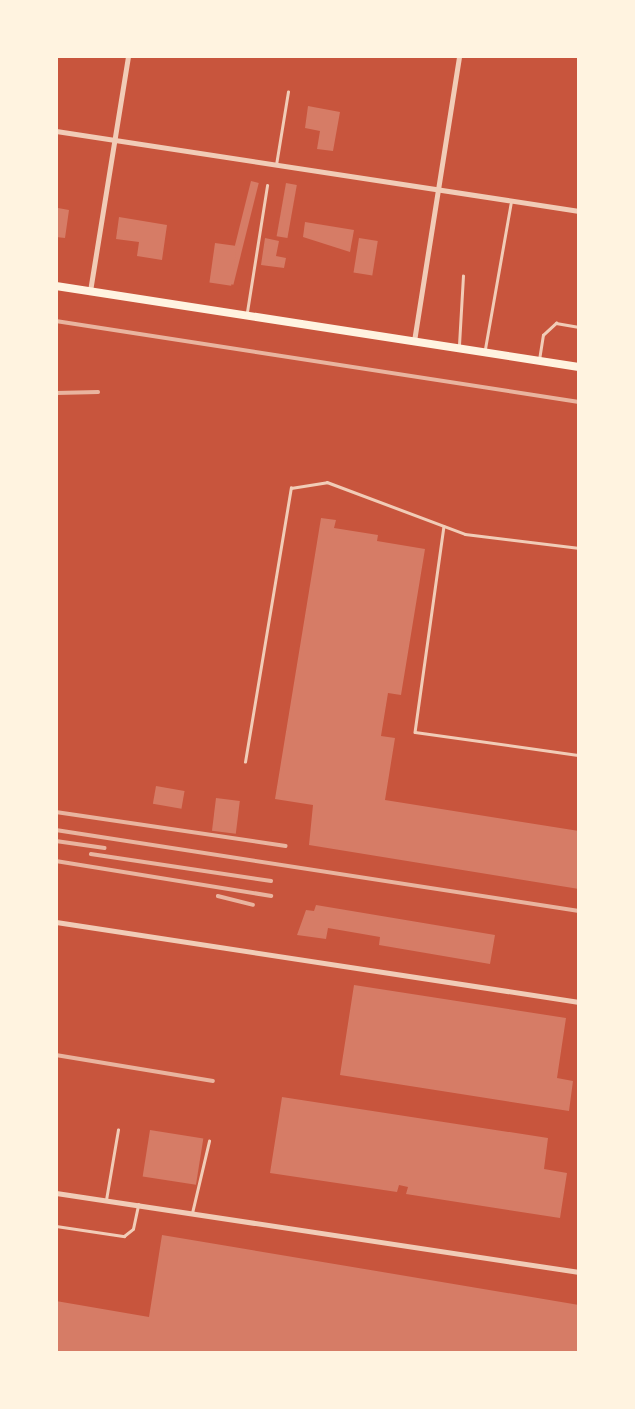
<!DOCTYPE html>
<style>
body{margin:0}
#map{position:relative;width:635px;height:1409px;overflow:hidden;background:#c8553d;font-family:"Fira Sans",sans-serif}
div>[style]{position:absolute}
[style*='--x']{left:calc(var(--x)*1px);top:calc(var(--y)*1px);width:calc(var(--w)*1px);rotate:calc(var(--a)*1deg)}
.building>*{inset:0;background:#d67c66;transform-origin:0 0}
.service>*{height:2.5px;margin:-1.25px;padding:0 1.25px;transform-origin:1.25px;border-radius:1.25px;background:#f1ccb7}
.minor>*{height:5px;margin:-2.5px;padding:0 2.5px;transform-origin:2.5px;border-radius:2.5px;background:#f1ccb7}
.primary>*{height:8px;margin:-4px;padding:0 4px;transform-origin:4px;border-radius:4px;background:#fff3e0}
.rail>*{height:3.5px;margin:-1.75px;padding:0 1.75px;transform-origin:1.75px;border-radius:1.75px;background:#e9b49f}
span{translate:-50% -50%;white-space:nowrap;text-align:center;line-height:1.15;-webkit-text-stroke:7px #fff3e0;paint-order:stroke}
.frame{position:absolute;inset:0;border:58px solid #fff3e0;pointer-events:none}
</style>
<div id="map">
<div class="building">
<div style="clip-path:polygon(308px 106px,340px 112px,333px 151px,317px 149px,320px 131px,305px 128px)"></div>
<div style="left:251px;top:181px;width:8px;height:105px;rotate:14deg"></div>
<div style="left:286px;top:183px;width:11px;height:54px;rotate:10deg"></div>
<div style="clip-path:polygon(56px 197px,58px 208px,69px 210px,65px 238px,56px 237px)"></div>
<div style="clip-path:polygon(119px 217px,167px 225px,162px 260px,137px 256px,139px 242px,116px 239px)"></div>
<div style="clip-path:polygon(305px 222px,354px 230px,350px 252px,303px 237px)"></div>
<div style="clip-path:polygon(265px 238px,279px 241px,276px 256px,286px 258px,284px 268px,261px 265px)"></div>
<div style="left:359px;top:238px;width:19px;height:35px;rotate:9deg"></div>
<div style="left:215px;top:243px;width:22px;height:40px;rotate:8deg"></div>
<div style="clip-path:polygon(321px 518px,336px 520px,334px 528px,378px 535px,377px 541px,425px 549px,401px 695px,388px 693px,381px 736px,395px 738px,385px 800px,579px 831px,579px 889px,309px 845px,313px 805px,275px 799px)"></div>
<div style="left:156px;top:786px;width:29px;height:18px;rotate:10deg"></div>
<div style="left:216px;top:798px;width:24px;height:33px;rotate:7deg"></div>
<div style="clip-path:polygon(316px 905px,495px 935px,490px 964px,379px 945px,380px 937px,328px 928px,326px 939px,297px 935px,306px 910px,314px 911px)"></div>
<div style="clip-path:polygon(354px 985px,566px 1018px,557px 1078px,573px 1081px,569px 1111px,340px 1075px)"></div>
<div style="clip-path:polygon(282px 1097px,548px 1138px,544px 1169px,567px 1173px,560px 1218px,406px 1194px,408px 1187px,399px 1185px,397px 1192px,270px 1173px)"></div>
<div style="left:150px;top:1130px;width:54px;height:47px;rotate:9deg"></div>
<div style="clip-path:polygon(162px 1235px,579px 1305px,579px 1353px,56px 1353px,56px 1301px,149px 1317px)"></div>
</div>
<div class="service">
<div style="--x:276;--y:165;--w:74;--a:-80.7"></div>
<div style="--x:247;--y:312;--w:128;--a:-81"></div>
<div style="--x:459;--y:345;--w:69;--a:-86.7"></div>
<div style="--x:485;--y:349;--w:150;--a:-80"></div>
<div style="--x:539;--y:360;--w:25;--a:-81"></div>
<div style="--x:543;--y:335;--w:18;--a:-43"></div>
<div style="--x:556;--y:323;--w:23;--a:10"></div>
<div style="--x:444;--y:526;--w:208;--a:98"></div>
<div style="--x:415;--y:732;--w:166;--a:8"></div>
<div style="--x:245;--y:762;--w:278;--a:-80.5"></div>
<div style="--x:291;--y:488;--w:36;--a:-9"></div>
<div style="--x:327;--y:482;--w:147;--a:20.6"></div>
<div style="--x:465;--y:534;--w:115;--a:7"></div>
<div style="--x:106;--y:1200;--w:71;--a:-80.3"></div>
<div style="--x:192;--y:1213;--w:74;--a:-76.7"></div>
<div style="--x:56;--y:1226;--w:69;--a:8.4"></div>
<div style="--x:124;--y:1236;--w:11;--a:-38"></div>
<div style="--x:133;--y:1229;--w:25;--a:-78"></div>
</div>
<div class="minor">
<div style="--x:56;--y:131;--w:529;--a:8.7"></div>
<div style="--x:90;--y:291;--w:238;--a:-80.8"></div>
<div style="--x:414;--y:341;--w:289;--a:-81"></div>
<div style="--x:56;--y:922;--w:529;--a:8.7"></div>
<div style="--x:56;--y:1193;--w:529;--a:8.59"></div>
</div>
<div class="primary">
<div style="--x:56;--y:286;--w:529;--a:8.8"></div>
</div>
<div class="rail">
<div style="--x:56;--y:321;--w:529;--a:8.8"></div>
<div style="--x:56;--y:393;--w:42;--a:-1.4"></div>
<div style="--x:56;--y:812;--w:232;--a:8.4"></div>
<div style="--x:56;--y:830;--w:529;--a:8.8"></div>
<div style="--x:56;--y:841;--w:49;--a:8.1"></div>
<div style="--x:91;--y:854;--w:182;--a:8.5"></div>
<div style="--x:56;--y:861;--w:218;--a:9.2"></div>
<div style="--x:218;--y:896;--w:36;--a:14"></div>
<div style="--x:56;--y:1055;--w:159;--a:9.4"></div>
</div>
<div class="frame"></div>
</div>
